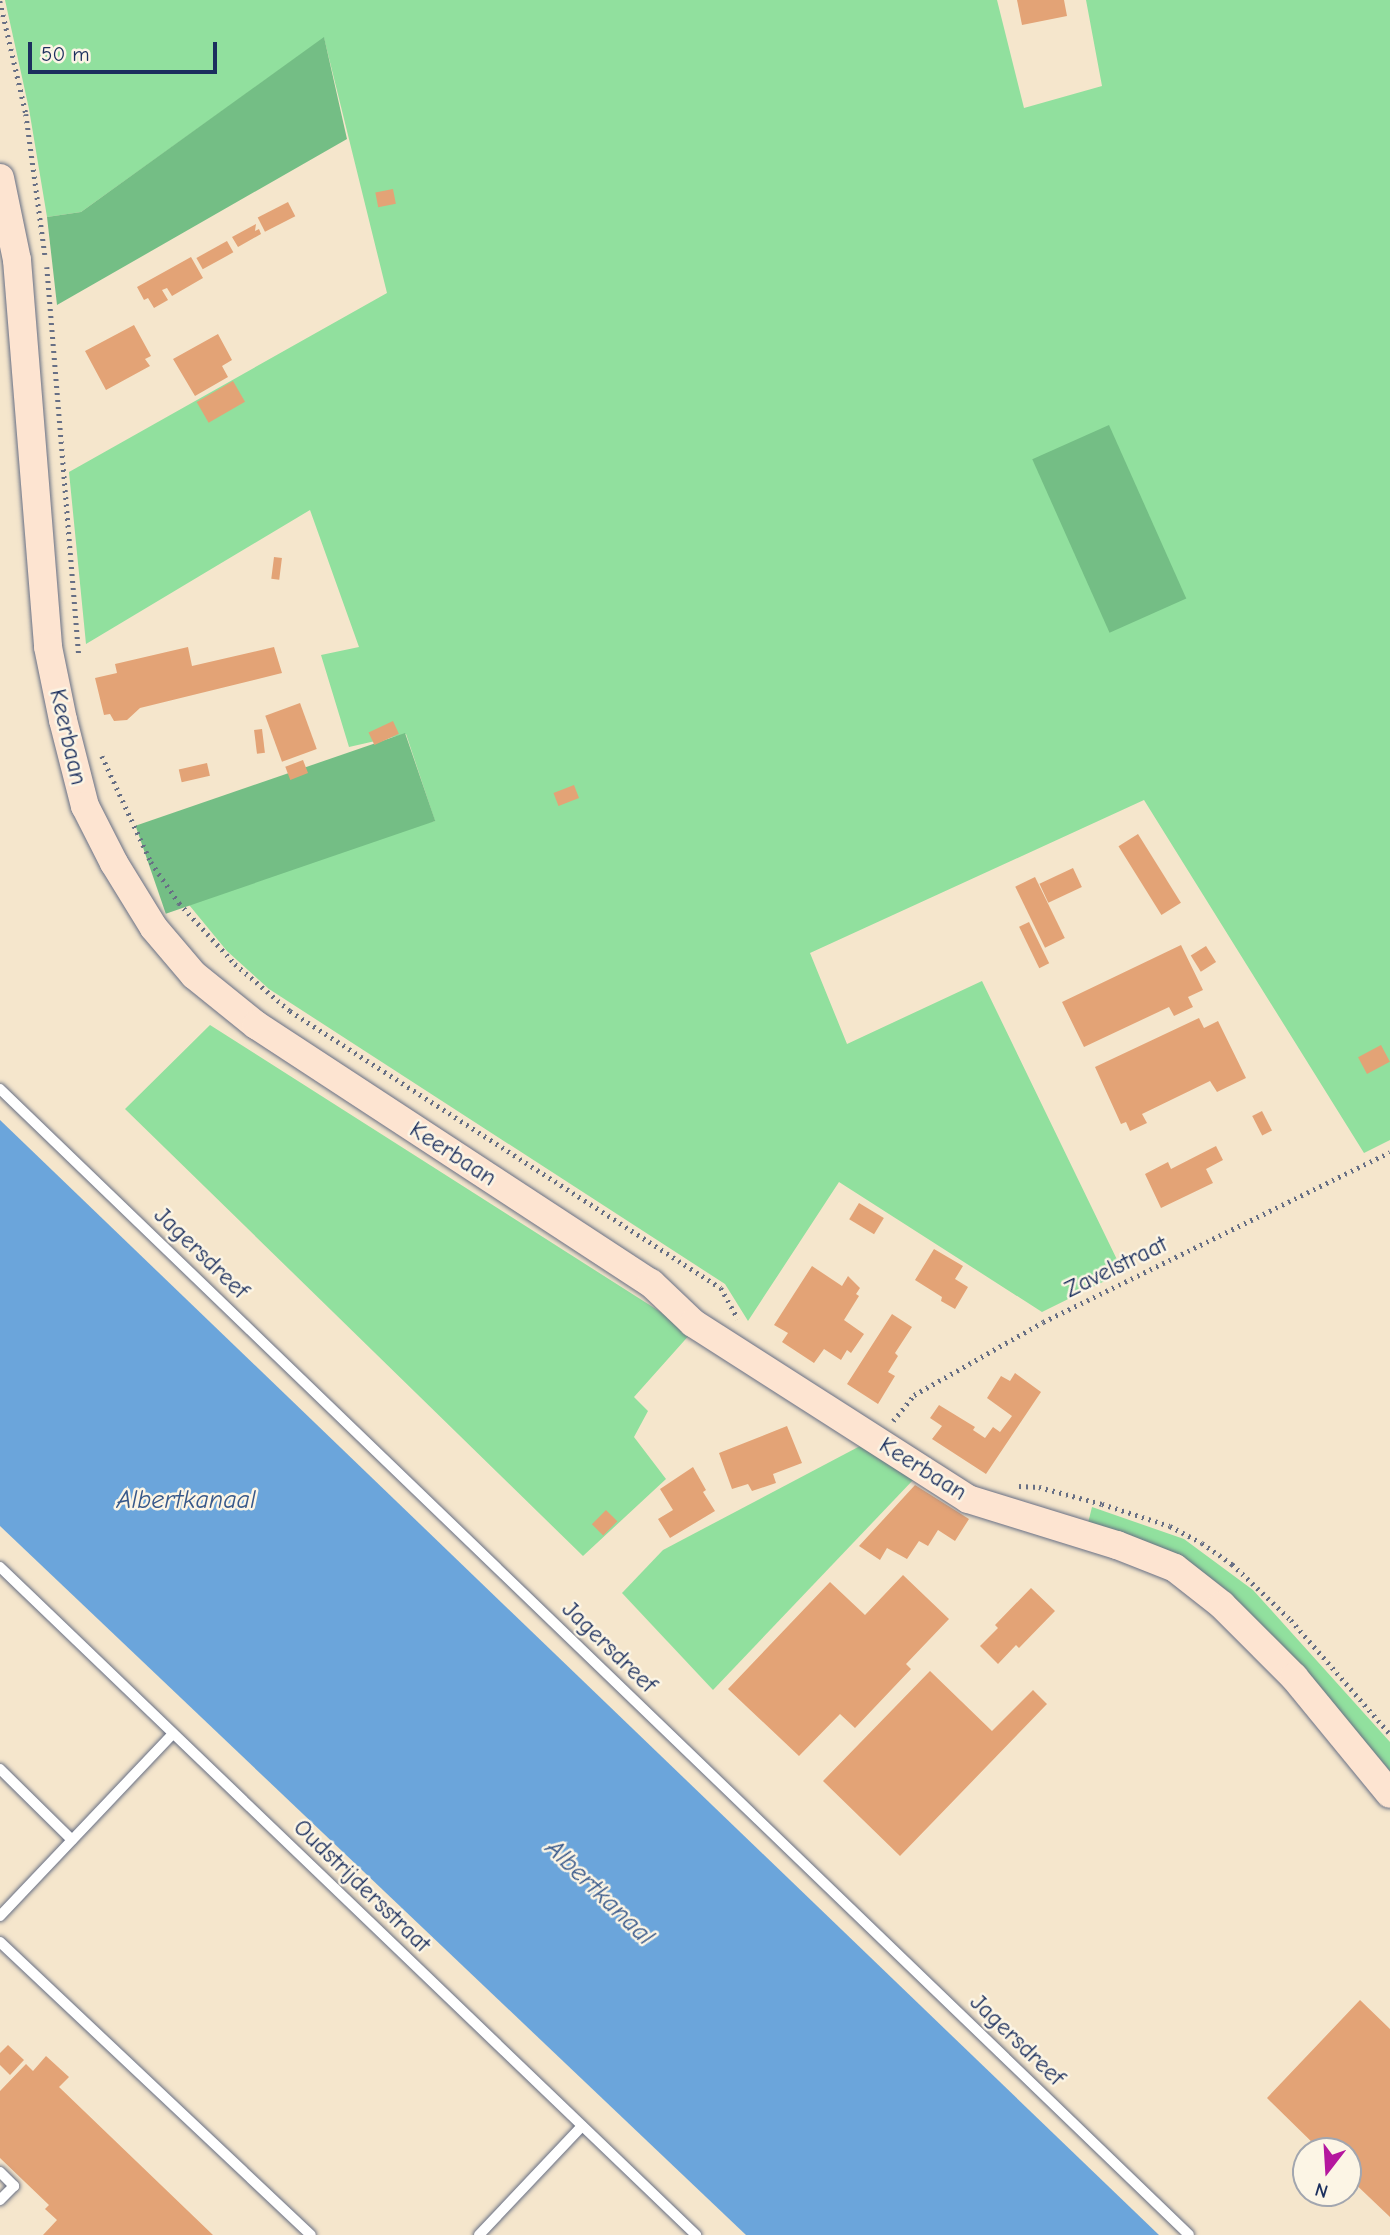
<!DOCTYPE html>
<style>
body{margin:0}
#map{position:relative;width:1390px;height:2235px;overflow:hidden;background:#f5e6cc;font-family:"Comic Neue",sans-serif}
div>[style]{position:absolute}
[style*='--x']{left:calc(var(--x)*1px);top:calc(var(--y)*1px);width:calc(var(--w)*1px);rotate:calc(var(--a)*1deg)}
.green>*{inset:0;background:#91e09e}
.forest>*{inset:0;background:#74be85;transform-origin:0 0}
.water>*{inset:0;background:#6ba5db}
.building>*{inset:0;background:#e3a376;transform-origin:0 0}
.path>*{height:4.5px;margin-top:-2.25px;transform-origin:0;background:repeating-linear-gradient(90deg,#676f84 0 2px,transparent 0 7px)}
.roads{filter:drop-shadow(0 0 2px #676f84) drop-shadow(0 0 2px #676f84)}
.lane>*{height:10px;margin:-5px;padding:0 5px;transform-origin:5px;border-radius:5px;background:#fff}
.secondary>*{height:28px;margin:-14px;padding:0 14px;transform-origin:14px;border-radius:14px;background:#fde4d1}
span{translate:-50% -50%;white-space:nowrap;text-align:center;line-height:1.15;-webkit-text-stroke:5px #fcf5e5;paint-order:stroke}
.street-label{font-size:24px;color:#1b2f5e}
.water-label{font-size:26px;color:#37588a;font-style:italic}
.north{position:absolute;left:1292px;top:2137px;width:70px;height:70px;box-sizing:border-box;background:#fcf5e5;border:2px solid #a2a6af;border-radius:50%;rotate:197deg;font-size:19px;font-weight:700;line-height:28px;text-align:center;color:#1b2f5e}
.north::after{content:'';display:block;margin:auto;width:24px;height:32px;background:#b5179e;clip-path:polygon(50% 0,100% 100%,50% 72%,0 100%)}
.scale{position:absolute;left:28px;top:42px;width:189px;height:32px;box-sizing:border-box;border:4px solid #1b2f5e;border-top:0;padding-left:9px;font-size:21px;line-height:24px;white-space:nowrap;color:#1b2f5e;-webkit-text-stroke:5px #fcf5e5;paint-order:stroke}
</style>
<div id="map">
<div class="green">
<div style="clip-path:polygon(5px 0,997px 0,1024px 108px,1102px 86px,1086px 0,1390px 0,1390px 1140px,1364px 1153px,1144px 800px,810px 953px,847px 1044px,982px 981px,1123px 1272px,1042px 1312px,839px 1182px,748px 1321px,725px 1284px,269px 989px,227px 951px,171px 883px,435px 821px,406px 734px,349px 747px,321px 655px,359px 647px,310px 510px,86px 644px,69px 472px,387px 293px,324px 38px,81px 212px,47px 217px,29px 109px)"></div>
<div style="clip-path:polygon(210px 1025px,692px 1332px,634px 1397px,648px 1411px,634px 1437px,666px 1479px,583px 1556px,125px 1109px)"></div>
<div style="clip-path:polygon(862px 1445px,914px 1479px,713px 1690px,622px 1593px,663px 1550px)"></div>
<div style="clip-path:polygon(1092px 1507px,1184px 1539px,1253px 1590px,1390px 1742px,1390px 1771px,1284px 1647px,1225px 1589px,1180px 1555px,1088px 1523px)"></div>
</div>
<div class="forest">
<div style="clip-path:polygon(324px 37px,347px 139px,57px 305px,47px 217px,81px 212px)"></div>
<div style="left:1109px;top:425px;width:190px;height:84px;rotate:66deg"></div>
<div style="left:405px;top:733px;width:93px;height:285px;rotate:71deg"></div>
</div>
<div class="water">
<div style="clip-path:polygon(0 1120px,1159px 2235px,746px 2235px,0 1526px)"></div>
</div>
<div class="building">
<div style="clip-path:polygon(1017px 0,1064px 0,1067px 16px,1022px 25px)"></div>
<div style="left:393px;top:189px;width:15px;height:18px;rotate:79deg"></div>
<div style="left:288px;top:202px;width:16px;height:34px;rotate:63deg"></div>
<div style="clip-path:polygon(256px 224px,255px 231px,259px 229px,261px 234px,238px 247px,232px 237px)"></div>
<div style="left:227px;top:241px;width:13px;height:35px;rotate:61deg"></div>
<div style="clip-path:polygon(191px 257px,203px 278px,172px 296px,167px 288px,162px 290px,168px 300px,154px 308px,148px 298px,144px 300px,137px 287px)"></div>
<div style="clip-path:polygon(134px 325px,151px 356px,145px 359px,150px 366px,106px 390px,85px 351px)"></div>
<div style="clip-path:polygon(218px 334px,232px 360px,222px 366px,228px 377px,195px 396px,173px 359px)"></div>
<div style="left:233px;top:381px;width:24px;height:42px;rotate:60deg"></div>
<div style="left:274px;top:557px;width:8px;height:22px;rotate:7deg"></div>
<div style="clip-path:polygon(188px 647px,192px 666px,274px 647px,282px 673px,140px 708px,127px 720px,114px 721px,110px 714px,104px 715px,95px 678px,117px 673px,115px 664px)"></div>
<div style="left:300px;top:703px;width:49px;height:37px;rotate:70deg"></div>
<div style="left:393px;top:721px;width:14px;height:27px;rotate:65deg"></div>
<div style="left:262px;top:729px;width:24px;height:8px;rotate:83deg"></div>
<div style="left:303px;top:760px;width:14px;height:19px;rotate:69deg"></div>
<div style="left:207px;top:763px;width:13px;height:29px;rotate:77deg"></div>
<div style="left:574px;top:785px;width:14px;height:22px;rotate:69deg"></div>
<div style="left:1138px;top:834px;width:81px;height:23px;rotate:58deg"></div>
<div style="left:1073px;top:868px;width:21px;height:37px;rotate:65deg"></div>
<div style="left:1035px;top:877px;width:68px;height:22px;rotate:64deg"></div>
<div style="left:1029px;top:922px;width:46px;height:11px;rotate:64deg"></div>
<div style="clip-path:polygon(1181px 945px,1203px 990px,1188px 997px,1193px 1007px,1174px 1016px,1169px 1007px,1084px 1047px,1062px 1002px)"></div>
<div style="left:1206px;top:946px;width:19px;height:18px;rotate:58deg"></div>
<div style="clip-path:polygon(1199px 1018px,1204px 1028px,1218px 1021px,1246px 1078px,1217px 1092px,1210px 1081px,1142px 1114px,1147px 1123px,1130px 1131px,1126px 1122px,1121px 1124px,1095px 1067px)"></div>
<div style="left:1381px;top:1045px;width:19px;height:26px;rotate:62deg"></div>
<div style="left:1262px;top:1111px;width:22px;height:11px;rotate:63deg"></div>
<div style="clip-path:polygon(1216px 1146px,1223px 1160px,1206px 1169px,1213px 1183px,1161px 1208px,1145px 1174px,1168px 1162px,1171px 1169px)"></div>
<div style="left:859px;top:1203px;width:29px;height:19px;rotate:31deg"></div>
<div style="clip-path:polygon(934px 1249px,963px 1266px,955px 1279px,968px 1287px,955px 1309px,941px 1301px,942px 1297px,915px 1280px)"></div>
<div style="clip-path:polygon(812px 1266px,842px 1286px,848px 1276px,860px 1288px,856px 1294px,859px 1296px,844px 1320px,864px 1334px,851px 1353px,847px 1350px,841px 1360px,824px 1349px,814px 1363px,782px 1342px,788px 1333px,774px 1325px)"></div>
<div style="clip-path:polygon(892px 1314px,912px 1327px,895px 1353px,898px 1356px,888px 1372px,895px 1376px,878px 1404px,847px 1384px)"></div>
<div style="clip-path:polygon(1015px 1373px,1041px 1392px,986px 1474px,932px 1439px,942px 1426px,930px 1418px,939px 1405px,975px 1427px,973px 1430px,985px 1438px,993px 1427px,1000px 1432px,1012px 1416px,987px 1398px,1001px 1376px,1010px 1381px)"></div>
<div style="clip-path:polygon(787px 1426px,802px 1463px,773px 1474px,776px 1483px,752px 1491px,748px 1484px,732px 1489px,719px 1453px)"></div>
<div style="clip-path:polygon(693px 1467px,706px 1490px,703px 1492px,715px 1511px,670px 1538px,658px 1519px,673px 1510px,660px 1489px)"></div>
<div style="clip-path:polygon(915px 1485px,969px 1519px,955px 1541px,938px 1530px,928px 1546px,919px 1541px,907px 1559px,887px 1548px,880px 1560px,859px 1546px)"></div>
<div style="left:606px;top:1510px;width:16px;height:20px;rotate:45deg"></div>
<div style="clip-path:polygon(903px 1575px,949px 1619px,906px 1664px,911px 1669px,855px 1728px,840px 1714px,799px 1756px,728px 1689px,830px 1582px,865px 1615px)"></div>
<div style="clip-path:polygon(1031px 1588px,1055px 1611px,1019px 1648px,1016px 1645px,998px 1664px,980px 1646px,998px 1628px,995px 1625px)"></div>
<div style="clip-path:polygon(930px 1671px,992px 1731px,1033px 1690px,1047px 1704px,900px 1856px,823px 1781px)"></div>
<div style="clip-path:polygon(1360px 2000px,1390px 2029px,1390px 2217px,1348px 2177px,1348px 2151px,1321px 2151px,1267px 2098px)"></div>
<div style="clip-path:polygon(8px 2045px,24px 2060px,10px 2075px,0 2065px,0 2053px)"></div>
<div style="clip-path:polygon(46px 2056px,69px 2077px,59px 2087px,213px 2235px,43px 2235px,57px 2220px,45px 2209px,49px 2205px,0 2158px,0 2091px,26px 2064px,33px 2071px)"></div>
</div>
<div class="path">
<div style="--x:0;--y:1;--w:116;--a:77"></div>
<div style="--x:26;--y:114;--w:142;--a:82.3"></div>
<div style="--x:47;--y:267;--w:390;--a:85.3"></div>
<div style="--x:102;--y:756;--w:117;--a:65.2"></div>
<div style="--x:151;--y:862;--w:50;--a:55.7"></div>
<div style="--x:179;--y:903;--w:83;--a:47.4"></div>
<div style="--x:235;--y:964;--w:72;--a:40.5"></div>
<div style="--x:290;--y:1011;--w:512;--a:32.73"></div>
<div style="--x:721;--y:1288;--w:35;--a:61"></div>
<div style="--x:893;--y:1421;--w:33;--a:-51"></div>
<div style="--x:914;--y:1395;--w:148;--a:-29.5"></div>
<div style="--x:1043;--y:1322;--w:386;--a:-26.1"></div>
<div style="--x:1019;--y:1486;--w:20;--a:3"></div>
<div style="--x:1039;--y:1487;--w:65;--a:15.1"></div>
<div style="--x:1102;--y:1504;--w:71;--a:17.9"></div>
<div style="--x:1170;--y:1526;--w:36;--a:28"></div>
<div style="--x:1202;--y:1543;--w:37;--a:35"></div>
<div style="--x:1232;--y:1564;--w:81;--a:43.5"></div>
<div style="--x:1291;--y:1620;--w:151;--a:49"></div>
</div>
<div class="roads">
<div class="lane">
<div style="--x:0;--y:1089;--w:1651;--a:43.94"></div>
<div style="--x:0;--y:1567;--w:965;--a:43.82"></div>
<div style="--x:0;--y:1769;--w:101;--a:44.6"></div>
<div style="--x:0;--y:1916;--w:251;--a:-46.5"></div>
<div style="--x:0;--y:1942;--w:427;--a:43.3"></div>
<div style="--x:0;--y:2172;--w:20;--a:45"></div>
<div style="--x:14;--y:2186;--w:20;--a:135"></div>
<div style="--x:479;--y:2235;--w:150;--a:-46.6"></div>
</div>
<div class="secondary">
<div style="--x:0;--y:178;--w:84;--a:78.3"></div>
<div style="--x:17;--y:260;--w:388;--a:85.4"></div>
<div style="--x:48;--y:647;--w:75;--a:78.4"></div>
<div style="--x:63;--y:720;--w:89;--a:75.7"></div>
<div style="--x:85;--y:806;--w:64;--a:63"></div>
<div style="--x:114;--y:863;--w:76;--a:58.4"></div>
<div style="--x:154;--y:928;--w:62;--a:49.6"></div>
<div style="--x:194;--y:975;--w:80;--a:38.9"></div>
<div style="--x:256;--y:1025;--w:472;--a:33.2"></div>
<div style="--x:651;--y:1283;--w:58;--a:43.6"></div>
<div style="--x:693;--y:1323;--w:326;--a:32.6"></div>
<div style="--x:968;--y:1499;--w:156;--a:17.2"></div>
<div style="--x:1117;--y:1545;--w:62;--a:21.6"></div>
<div style="--x:1175;--y:1568;--w:60;--a:38.2"></div>
<div style="--x:1222;--y:1605;--w:102;--a:45"></div>
<div style="--x:1294;--y:1677;--w:151;--a:50.6"></div>
</div>
</div>
<div class="street-label">
<span style="left:68px;top:737px;rotate:77deg">Keerbaan</span>
<span style="left:453px;top:1154px;rotate:33deg">Keerbaan</span>
<span style="left:201px;top:1253px;rotate:44deg">Jagersdreef</span>
<span style="left:1116px;top:1267px;rotate:-26deg">Zavelstraat</span>
<span style="left:923px;top:1469px;rotate:32deg">Keerbaan</span>
<span style="left:609px;top:1647px;rotate:44deg">Jagersdreef</span>
<span style="left:362px;top:1886px;rotate:44deg">Oudstrijdersstraat</span>
<span style="left:1017px;top:2040px;rotate:44deg">Jagersdreef</span>
</div>
<div class="water-label">
<span style="left:186px;top:1501px">Albertkanaal</span>
<span style="left:599px;top:1893px;rotate:44deg">Albertkanaal</span>
</div>
<div class="north">N</div>
<div class="scale">50 m</div>
</div>
